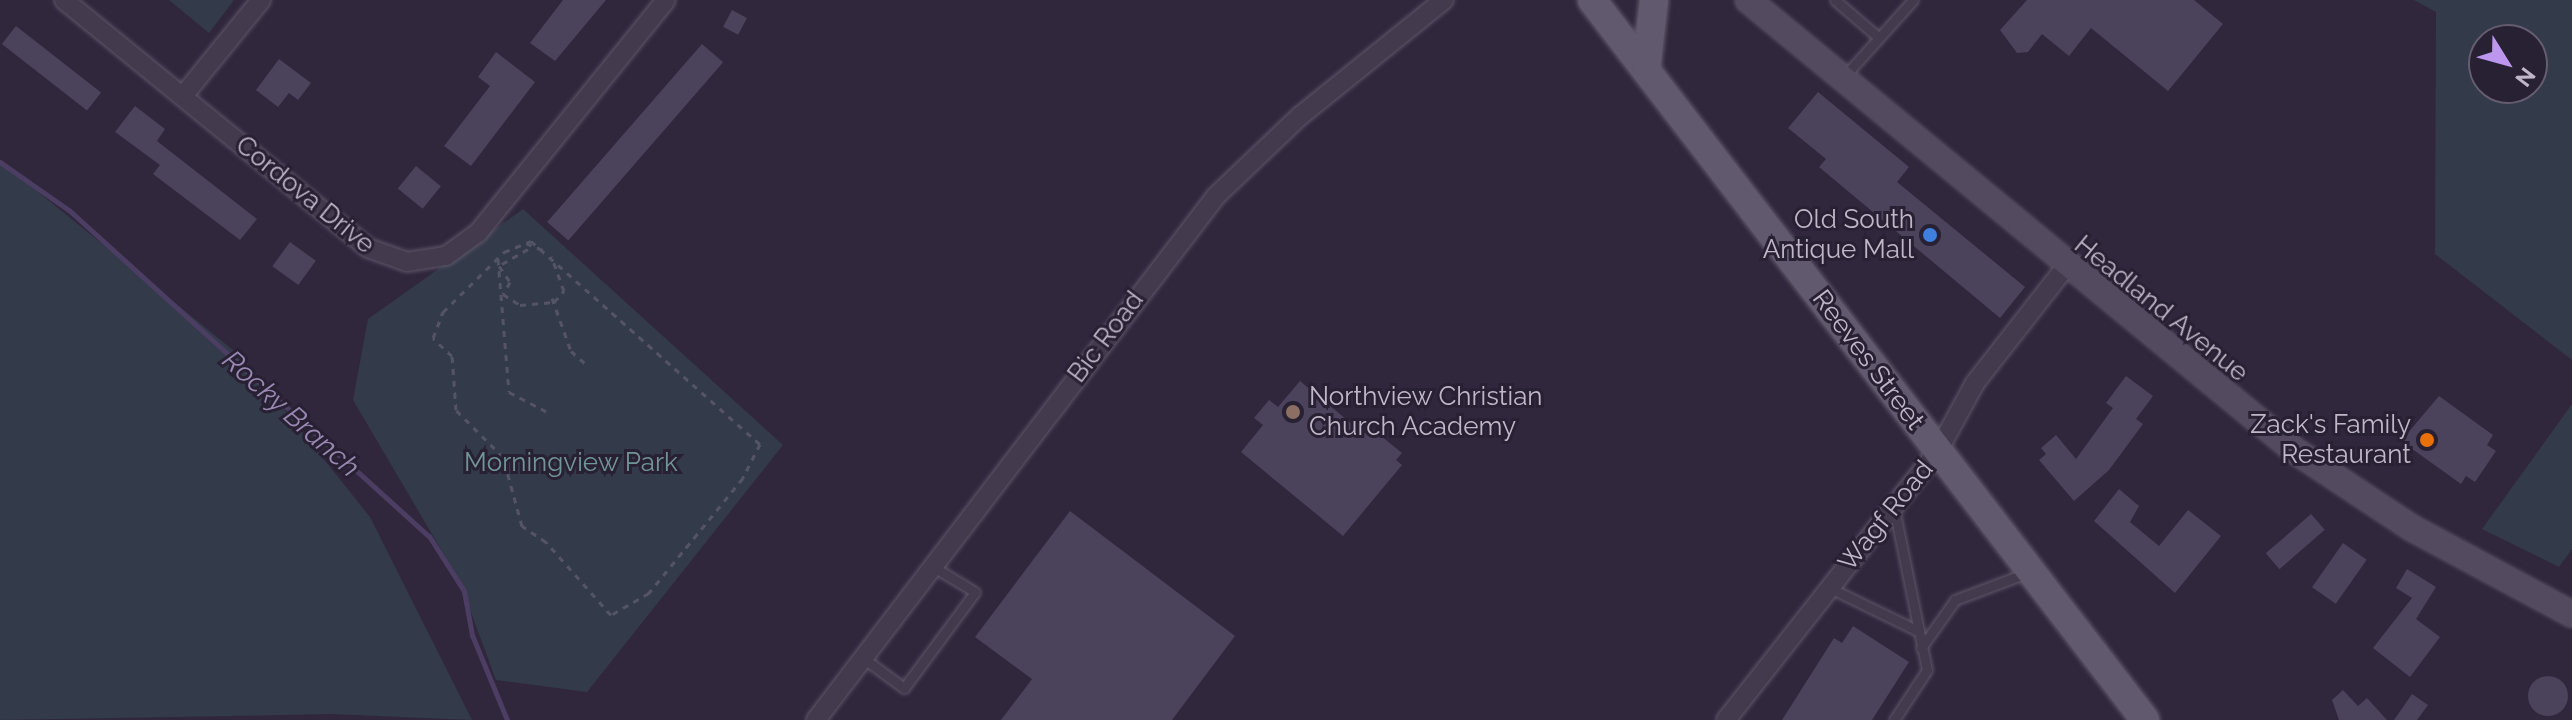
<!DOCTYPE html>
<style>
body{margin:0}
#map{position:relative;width:2572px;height:720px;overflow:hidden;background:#30273d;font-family:Raleway,sans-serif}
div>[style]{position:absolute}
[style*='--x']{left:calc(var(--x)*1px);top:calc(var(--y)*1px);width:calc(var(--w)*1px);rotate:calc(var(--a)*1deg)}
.green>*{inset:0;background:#333a4a}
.stream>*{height:5px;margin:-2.5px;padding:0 2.5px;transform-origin:2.5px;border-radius:2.5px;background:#4c3d62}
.building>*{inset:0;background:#4b425b;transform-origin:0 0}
.round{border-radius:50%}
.path>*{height:3px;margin-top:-1.5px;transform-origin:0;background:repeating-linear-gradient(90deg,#545466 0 6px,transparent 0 12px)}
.roads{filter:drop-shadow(0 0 2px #5e5668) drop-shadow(0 0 2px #5e5668)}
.service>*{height:9px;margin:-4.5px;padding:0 4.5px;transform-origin:4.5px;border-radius:4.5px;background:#433b4d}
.minor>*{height:18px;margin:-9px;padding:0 9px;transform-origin:9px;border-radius:9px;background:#433b4d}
.secondary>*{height:24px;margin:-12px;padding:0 12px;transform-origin:12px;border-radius:12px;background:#544a60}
.primary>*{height:28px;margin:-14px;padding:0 14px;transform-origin:14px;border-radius:14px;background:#61596d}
.dots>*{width:22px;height:22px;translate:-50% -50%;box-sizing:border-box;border:4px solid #282033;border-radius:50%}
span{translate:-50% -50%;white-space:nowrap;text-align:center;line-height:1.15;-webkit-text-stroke:6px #282033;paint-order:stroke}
.street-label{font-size:26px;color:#bfb7c8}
.poi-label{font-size:26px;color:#bfb7c8}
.right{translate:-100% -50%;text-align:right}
.left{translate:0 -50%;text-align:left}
.park-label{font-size:26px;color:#719597}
.water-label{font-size:28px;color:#9989b2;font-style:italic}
.north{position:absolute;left:2468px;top:24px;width:80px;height:80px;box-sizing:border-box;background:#282033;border:2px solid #645c6f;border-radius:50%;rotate:127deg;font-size:22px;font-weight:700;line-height:32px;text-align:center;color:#bfb7c8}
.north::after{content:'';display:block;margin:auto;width:28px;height:36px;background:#bd96ee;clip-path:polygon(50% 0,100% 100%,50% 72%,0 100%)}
</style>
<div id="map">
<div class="green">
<div style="clip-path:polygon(169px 0,234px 0,209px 33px)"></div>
<div style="clip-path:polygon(evenodd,2414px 0,2572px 0,2572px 360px,2435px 254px,2436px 12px,2414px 0,2484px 40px,2532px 40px,2532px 88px,2484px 88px,2484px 40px)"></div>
<div style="clip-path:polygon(0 161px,244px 359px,370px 517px,472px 720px,333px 714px,0 720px)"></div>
<div style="clip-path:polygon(523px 209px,783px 445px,587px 692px,496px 680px,459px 580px,353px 400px,368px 319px)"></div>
<div style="clip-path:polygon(2572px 404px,2572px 549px,2559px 567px,2482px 529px)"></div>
</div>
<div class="stream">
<div style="--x:0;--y:162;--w:85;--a:35"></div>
<div style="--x:70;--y:211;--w:484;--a:42.2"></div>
<div style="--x:429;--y:536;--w:65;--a:57.5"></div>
<div style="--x:464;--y:591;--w:45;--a:79.7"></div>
<div style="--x:472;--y:635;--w:92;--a:67.6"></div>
</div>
<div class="building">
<div style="clip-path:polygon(563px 0,606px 0,555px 61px,530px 43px)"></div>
<div style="clip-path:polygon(2027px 0,2194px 0,2223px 24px,2168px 91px,2091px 28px,2069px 56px,2042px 34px,2028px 52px,2017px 53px,2000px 30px)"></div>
<div style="left:732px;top:10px;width:17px;height:19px;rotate:28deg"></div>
<div style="left:16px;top:26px;width:108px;height:23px;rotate:38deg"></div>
<div style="left:702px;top:44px;width:28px;height:236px;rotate:41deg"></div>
<div style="clip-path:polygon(496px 52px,535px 82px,471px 166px,444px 146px,490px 86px,478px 77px)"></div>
<div style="clip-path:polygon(279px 59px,311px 83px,298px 100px,289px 93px,278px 107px,256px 90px)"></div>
<div style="clip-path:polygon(1818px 92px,1909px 167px,1897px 182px,2025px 287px,2000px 318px,1819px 167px,1826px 159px,1788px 128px)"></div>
<div style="clip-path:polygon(135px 106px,165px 129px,157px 141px,257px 219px,240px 240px,153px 174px,160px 165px,115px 132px)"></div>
<div style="left:416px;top:166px;width:32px;height:29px;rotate:39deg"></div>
<div style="left:290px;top:242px;width:32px;height:30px;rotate:36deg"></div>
<div style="clip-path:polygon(2126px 376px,2153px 396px,2136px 419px,2143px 424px,2109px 470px,2074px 501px,2039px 460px,2046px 454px,2041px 448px,2056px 435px,2076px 459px,2113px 408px,2106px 403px)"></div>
<div style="clip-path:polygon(1300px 381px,1364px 434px,1370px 427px,1402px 453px,1396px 460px,1402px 465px,1343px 536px,1241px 452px,1263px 425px,1254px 418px,1269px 400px,1278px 407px)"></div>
<div style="clip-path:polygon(2439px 396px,2493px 435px,2487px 445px,2496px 451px,2475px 482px,2466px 476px,2461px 484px,2401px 441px)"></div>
<div style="clip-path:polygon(2119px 489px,2139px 506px,2130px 522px,2159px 546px,2188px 510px,2221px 536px,2175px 593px,2094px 521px)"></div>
<div style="clip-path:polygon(1070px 511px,1235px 636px,1172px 720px,1001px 720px,1032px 679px,975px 637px)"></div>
<div style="left:2311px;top:514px;width:21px;height:60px;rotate:49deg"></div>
<div style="left:2343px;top:543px;width:29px;height:54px;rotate:35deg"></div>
<div style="clip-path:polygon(2407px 569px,2436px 587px,2416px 619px,2440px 637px,2410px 677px,2373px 648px,2412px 598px,2396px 588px)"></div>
<div style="clip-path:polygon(1853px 626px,1909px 662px,1872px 720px,1782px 720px,1834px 638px,1842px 643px)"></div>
<div class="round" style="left:2528px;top:676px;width:40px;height:40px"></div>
<div style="clip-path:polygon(2343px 690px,2358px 706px,2367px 698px,2387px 720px,2339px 720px,2332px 700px)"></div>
<div style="clip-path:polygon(2412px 694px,2428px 705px,2417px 720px,2394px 720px)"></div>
</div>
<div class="path">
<div style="--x:531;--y:241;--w:306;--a:41.6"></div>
<div style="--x:760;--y:444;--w:38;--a:117"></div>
<div style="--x:743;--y:478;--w:149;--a:129.3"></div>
<div style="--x:649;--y:593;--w:44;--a:149.9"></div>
<div style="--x:611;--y:615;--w:98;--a:-131.7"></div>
<div style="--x:546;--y:542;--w:29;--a:-146"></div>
<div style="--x:522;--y:526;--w:72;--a:-105.4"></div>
<div style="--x:503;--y:457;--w:66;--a:-135"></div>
<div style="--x:456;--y:410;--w:54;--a:-94.2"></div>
<div style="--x:452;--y:356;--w:26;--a:-137"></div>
<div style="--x:433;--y:338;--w:28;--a:-69"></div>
<div style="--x:443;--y:312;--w:86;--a:-44.5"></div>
<div style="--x:504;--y:252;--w:29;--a:-22"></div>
<div style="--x:526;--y:243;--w:21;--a:23"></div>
<div style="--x:528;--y:249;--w:34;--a:150"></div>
<div style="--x:499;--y:266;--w:19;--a:55"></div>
<div style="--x:510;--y:282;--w:14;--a:120"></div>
<div style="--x:503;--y:294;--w:20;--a:33"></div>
<div style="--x:520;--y:305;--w:34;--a:-5"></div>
<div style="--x:554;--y:302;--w:15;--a:-48"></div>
<div style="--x:564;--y:291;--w:37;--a:-110"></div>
<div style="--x:498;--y:259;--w:133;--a:85.3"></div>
<div style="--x:509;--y:392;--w:47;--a:27.6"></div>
<div style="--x:552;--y:298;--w:56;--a:70.3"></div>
<div style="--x:571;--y:351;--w:21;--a:41"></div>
</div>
<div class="roads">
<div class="service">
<div style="--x:1835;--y:0;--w:58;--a:40.8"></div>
<div style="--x:1843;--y:78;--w:105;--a:-48.1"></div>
<div style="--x:1894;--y:508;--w:165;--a:78.5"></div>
<div style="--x:1927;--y:670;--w:60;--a:123.4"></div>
<div style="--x:1830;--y:588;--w:96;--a:26"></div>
<div style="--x:1921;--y:648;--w:59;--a:-54.7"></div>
<div style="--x:1955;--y:600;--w:77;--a:-20.6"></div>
<div style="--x:863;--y:658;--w:51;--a:36.2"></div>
<div style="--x:904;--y:688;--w:119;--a:-53.5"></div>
<div style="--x:975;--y:592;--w:50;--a:-148.8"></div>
</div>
<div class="minor">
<div style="--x:64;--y:0;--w:392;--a:39.2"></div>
<div style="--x:368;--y:248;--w:41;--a:19.7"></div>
<div style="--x:407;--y:262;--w:39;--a:-9"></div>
<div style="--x:446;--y:256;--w:39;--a:-36"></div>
<div style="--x:478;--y:233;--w:299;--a:-51.1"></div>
<div style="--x:183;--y:96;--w:124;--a:-50.9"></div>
<div style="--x:816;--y:720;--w:659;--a:-52.64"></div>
<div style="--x:1216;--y:196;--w:116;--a:-43.6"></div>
<div style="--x:1300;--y:116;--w:185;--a:-38.9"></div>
<div style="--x:1726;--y:720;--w:342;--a:-51.8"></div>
<div style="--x:1938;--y:451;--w:77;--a:-61.4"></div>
<div style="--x:1975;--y:383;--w:146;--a:-52"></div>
</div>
<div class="secondary">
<div style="--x:1748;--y:0;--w:708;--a:39.49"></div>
<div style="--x:2294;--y:450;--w:141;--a:33.5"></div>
<div style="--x:2412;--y:528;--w:182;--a:28.3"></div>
</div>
<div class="primary">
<div style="--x:1592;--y:0;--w:908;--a:52.47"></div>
<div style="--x:1646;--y:70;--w:70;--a:-83.5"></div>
</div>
</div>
<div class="dots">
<div style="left:1930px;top:235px;background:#3f7fe0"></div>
<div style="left:1293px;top:412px;background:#8d6e63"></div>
<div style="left:2427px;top:440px;background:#e8710a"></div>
</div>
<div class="street-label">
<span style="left:305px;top:195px;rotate:39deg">Cordova Drive</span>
<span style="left:2161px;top:309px;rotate:39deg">Headland Avenue</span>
<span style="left:1106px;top:337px;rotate:-53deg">Bic Road</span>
<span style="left:1868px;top:360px;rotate:53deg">Reeves Street</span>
<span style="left:1886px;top:516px;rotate:-51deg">Wagf Road</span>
</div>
<div class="poi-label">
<span class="right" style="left:1914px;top:235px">Old South<br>Antique Mall</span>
<span class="left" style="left:1309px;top:412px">Northview Christian<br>Church Academy</span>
<span class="right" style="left:2411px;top:440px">Zack's Family<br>Restaurant</span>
</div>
<div class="park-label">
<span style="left:571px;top:463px">Morningview Park</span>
</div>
<div class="water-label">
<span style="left:291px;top:414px;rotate:42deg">Rocky Branch</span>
</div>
<div class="north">N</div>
</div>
